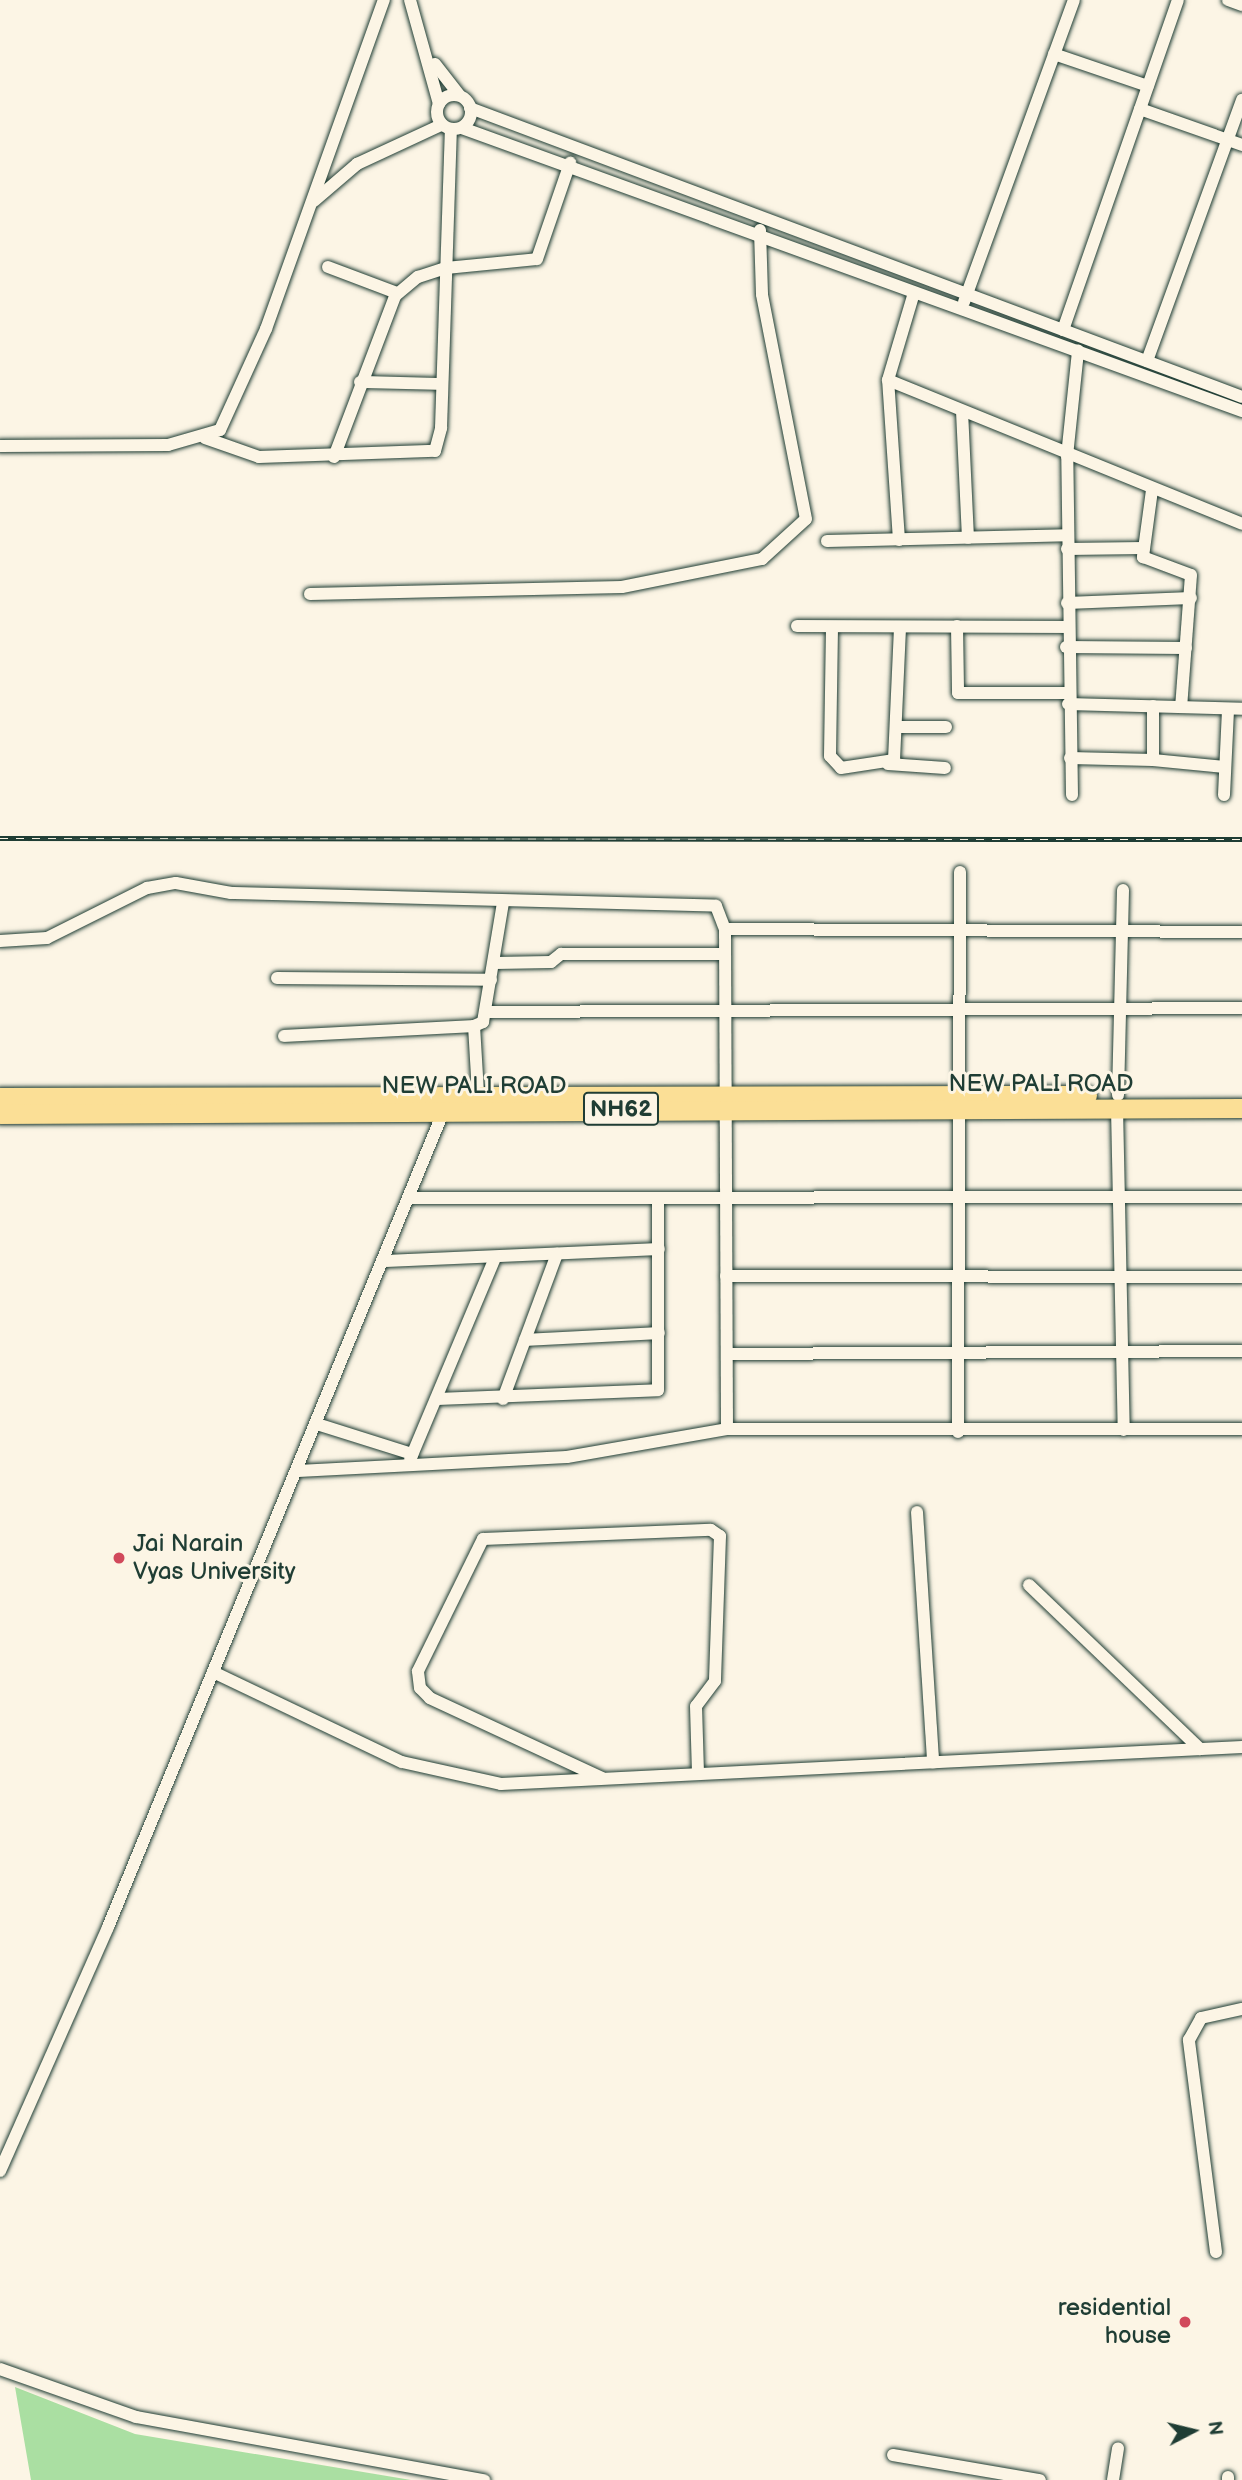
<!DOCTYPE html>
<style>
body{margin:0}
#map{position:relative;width:1242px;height:2480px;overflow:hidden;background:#fcf5e5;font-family:"Balsamiq Sans",sans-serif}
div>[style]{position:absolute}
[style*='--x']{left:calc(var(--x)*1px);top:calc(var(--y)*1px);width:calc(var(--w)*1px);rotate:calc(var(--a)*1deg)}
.green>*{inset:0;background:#aadfa2}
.roads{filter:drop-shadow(0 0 2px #1f3d34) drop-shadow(0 0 2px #1f3d34)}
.minor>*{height:12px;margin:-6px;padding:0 6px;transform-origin:6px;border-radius:6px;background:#fcf5e5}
.minor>.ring{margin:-6px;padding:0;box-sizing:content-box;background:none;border:12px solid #fcf5e5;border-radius:50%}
.highway>*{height:19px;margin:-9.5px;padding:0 9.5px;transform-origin:9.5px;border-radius:9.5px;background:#fbdf96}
.rail>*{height:5px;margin-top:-2.5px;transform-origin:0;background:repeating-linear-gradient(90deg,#fcf5e5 0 8px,#1f3d34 0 16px);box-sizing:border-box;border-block:2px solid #1f3d34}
.dots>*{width:19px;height:19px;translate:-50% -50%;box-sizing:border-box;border:4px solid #fcf5e5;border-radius:50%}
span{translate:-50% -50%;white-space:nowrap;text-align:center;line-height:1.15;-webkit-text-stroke:6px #fcf5e5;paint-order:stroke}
.shield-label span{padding:2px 5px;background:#fcf5e5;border:2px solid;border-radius:5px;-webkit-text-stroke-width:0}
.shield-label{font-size:23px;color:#1f3d34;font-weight:700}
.street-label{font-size:24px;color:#1f3d34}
.poi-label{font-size:24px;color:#1f3d34}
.left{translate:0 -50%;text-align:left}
.right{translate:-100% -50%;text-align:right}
.north{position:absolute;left:1158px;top:2396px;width:70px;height:70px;-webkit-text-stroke:5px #fcf5e5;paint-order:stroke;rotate:83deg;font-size:19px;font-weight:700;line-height:28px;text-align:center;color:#1f3d34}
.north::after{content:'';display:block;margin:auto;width:24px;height:32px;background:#1f3d34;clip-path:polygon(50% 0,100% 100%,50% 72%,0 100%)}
</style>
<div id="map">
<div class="green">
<div style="clip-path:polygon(15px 2387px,135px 2434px,411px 2480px,31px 2480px)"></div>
</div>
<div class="roads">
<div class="minor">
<div style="--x:410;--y:0;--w:108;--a:74.4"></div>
<div style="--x:1228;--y:0;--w:15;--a:20"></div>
<div style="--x:1054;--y:54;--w:99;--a:18.8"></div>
<div style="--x:435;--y:64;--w:39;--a:52"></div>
<div class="ring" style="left:437px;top:95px;width:22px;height:22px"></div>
<div style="--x:470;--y:108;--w:824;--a:20.52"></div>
<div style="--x:1140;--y:109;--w:108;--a:19.4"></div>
<div style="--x:462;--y:128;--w:830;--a:19.94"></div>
<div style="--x:314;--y:201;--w:57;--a:-40.7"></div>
<div style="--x:357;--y:164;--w:93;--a:-24.9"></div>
<div style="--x:328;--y:267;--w:74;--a:20.6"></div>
<div style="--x:964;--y:302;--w:321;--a:-70"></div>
<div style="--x:1063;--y:330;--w:349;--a:-70.8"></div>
<div style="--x:1147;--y:361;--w:278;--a:-70"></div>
<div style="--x:888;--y:380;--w:382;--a:22.1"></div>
<div style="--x:360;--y:382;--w:81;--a:1.4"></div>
<div style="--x:962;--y:411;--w:127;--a:87.3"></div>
<div style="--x:205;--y:438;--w:57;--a:19.4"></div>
<div style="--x:259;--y:457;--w:176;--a:-2"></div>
<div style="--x:435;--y:451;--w:24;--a:-75"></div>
<div style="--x:441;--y:428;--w:298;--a:-88.1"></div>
<div style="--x:0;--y:446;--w:168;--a:-0.3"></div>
<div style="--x:168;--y:445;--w:54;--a:-16.1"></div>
<div style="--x:220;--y:430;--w:111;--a:-65.5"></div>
<div style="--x:266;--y:329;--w:350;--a:-70.3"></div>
<div style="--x:334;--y:457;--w:172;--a:-69.2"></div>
<div style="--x:395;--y:296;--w:30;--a:-40"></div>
<div style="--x:418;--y:277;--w:29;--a:-18"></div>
<div style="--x:446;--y:268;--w:91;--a:-5.6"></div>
<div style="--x:537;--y:259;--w:102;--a:-71"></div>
<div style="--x:1152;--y:490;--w:68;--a:97.7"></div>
<div style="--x:1143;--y:557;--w:51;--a:20.6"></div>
<div style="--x:1191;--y:575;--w:132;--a:94.3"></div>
<div style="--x:899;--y:540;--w:160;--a:-93.9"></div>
<div style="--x:888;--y:380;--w:91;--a:-73.4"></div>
<div style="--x:827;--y:541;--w:240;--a:-1.4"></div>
<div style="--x:1067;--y:549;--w:77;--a:-0.7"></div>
<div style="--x:310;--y:594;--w:312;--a:-1.3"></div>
<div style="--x:622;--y:587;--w:143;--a:-11.3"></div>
<div style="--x:762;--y:559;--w:59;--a:-42.3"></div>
<div style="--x:806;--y:519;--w:229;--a:-101.1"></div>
<div style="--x:762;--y:294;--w:64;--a:-91.8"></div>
<div style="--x:1067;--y:603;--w:124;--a:-2.3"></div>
<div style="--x:797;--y:626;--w:270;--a:0.2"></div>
<div style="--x:957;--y:626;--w:67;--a:89.1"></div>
<div style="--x:958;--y:693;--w:109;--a:0"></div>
<div style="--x:832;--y:628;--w:128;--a:90.9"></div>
<div style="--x:830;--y:756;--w:16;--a:47"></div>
<div style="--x:841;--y:768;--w:54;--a:-8.6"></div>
<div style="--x:894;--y:760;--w:133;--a:-87.4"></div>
<div style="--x:1066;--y:647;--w:120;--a:0.5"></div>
<div style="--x:1068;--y:704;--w:174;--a:1.6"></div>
<div style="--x:1153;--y:706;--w:54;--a:90"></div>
<div style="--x:1153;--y:760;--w:72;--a:5.6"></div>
<div style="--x:897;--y:727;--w:49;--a:0"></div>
<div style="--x:1070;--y:758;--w:83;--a:1.4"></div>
<div style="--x:888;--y:764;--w:57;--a:4"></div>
<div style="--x:1072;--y:795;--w:339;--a:-90.8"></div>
<div style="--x:1067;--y:456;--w:106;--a:-84"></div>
<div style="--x:1224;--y:795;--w:86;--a:-87.3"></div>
<div style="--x:0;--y:941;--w:47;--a:-3.7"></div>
<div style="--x:47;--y:938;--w:112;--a:-26.6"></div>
<div style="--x:147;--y:888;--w:29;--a:-10"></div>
<div style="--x:176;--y:883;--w:56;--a:10.3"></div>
<div style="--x:231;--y:893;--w:485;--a:1.5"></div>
<div style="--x:716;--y:906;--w:25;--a:69"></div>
<div style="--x:495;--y:963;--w:56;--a:-1"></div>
<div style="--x:551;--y:962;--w:13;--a:-39"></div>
<div style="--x:561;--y:954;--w:164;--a:0"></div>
<div style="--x:277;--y:978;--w:214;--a:0.5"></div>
<div style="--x:485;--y:1012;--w:757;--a:-0.3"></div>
<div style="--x:284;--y:1036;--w:190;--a:-3"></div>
<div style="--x:478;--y:1093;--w:67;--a:-93.4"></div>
<div style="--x:474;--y:1026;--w:10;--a:-24"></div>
<div style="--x:483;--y:1022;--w:121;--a:-80.5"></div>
<div style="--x:1118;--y:1095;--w:205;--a:-88.6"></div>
<div style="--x:1117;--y:1108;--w:322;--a:88.8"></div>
<div style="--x:411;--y:1198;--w:831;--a:-0.07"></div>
<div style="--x:386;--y:1261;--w:273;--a:-2.5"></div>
<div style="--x:726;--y:1276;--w:516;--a:0.11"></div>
<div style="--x:525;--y:1340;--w:134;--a:-3"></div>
<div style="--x:727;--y:1354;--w:515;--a:-0.33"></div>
<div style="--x:437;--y:1399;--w:221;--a:-2.3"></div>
<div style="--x:658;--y:1390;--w:191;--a:-90"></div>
<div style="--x:503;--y:1399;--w:155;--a:-69.6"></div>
<div style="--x:317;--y:1424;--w:100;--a:17.5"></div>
<div style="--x:727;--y:1429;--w:500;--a:-90.23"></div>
<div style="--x:725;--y:929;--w:517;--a:0.33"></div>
<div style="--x:958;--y:1432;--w:560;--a:-89.8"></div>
<div style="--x:410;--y:1460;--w:219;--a:-67.2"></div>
<div style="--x:298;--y:1471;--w:269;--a:-3"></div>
<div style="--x:567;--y:1457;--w:162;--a:-9.9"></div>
<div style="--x:727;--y:1429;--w:515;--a:0"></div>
<div style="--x:917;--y:1512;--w:251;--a:86.3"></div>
<div style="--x:1029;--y:1585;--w:237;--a:43.8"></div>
<div style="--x:213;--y:1672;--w:209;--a:25.5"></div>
<div style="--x:402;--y:1762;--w:101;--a:12.5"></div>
<div style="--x:501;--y:1784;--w:742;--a:-2.86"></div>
<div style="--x:602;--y:1778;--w:190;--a:-155.1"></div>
<div style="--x:430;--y:1698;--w:14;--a:-135"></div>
<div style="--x:420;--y:1688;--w:17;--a:-97"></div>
<div style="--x:418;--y:1671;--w:147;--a:-63.8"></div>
<div style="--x:483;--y:1539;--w:228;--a:-2.3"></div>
<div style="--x:711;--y:1530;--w:11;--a:34"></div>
<div style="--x:720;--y:1536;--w:145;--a:92"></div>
<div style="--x:715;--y:1681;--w:31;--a:127"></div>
<div style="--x:696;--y:1706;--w:68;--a:88.3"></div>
<div style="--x:0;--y:2171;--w:267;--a:-66.1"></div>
<div style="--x:108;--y:1927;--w:883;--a:-67.64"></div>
<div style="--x:1216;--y:2252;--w:214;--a:-97.3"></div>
<div style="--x:1189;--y:2040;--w:25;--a:-61"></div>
<div style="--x:1201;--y:2018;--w:42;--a:-12.4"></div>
<div style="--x:0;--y:2369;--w:144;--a:19.4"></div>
<div style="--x:136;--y:2417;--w:354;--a:10.3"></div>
<div style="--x:893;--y:2455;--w:149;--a:9.7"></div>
<div style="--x:1113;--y:2480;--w:32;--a:-81"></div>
<div style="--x:1228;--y:2480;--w:3;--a:-90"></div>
</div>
<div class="highway">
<div style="--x:0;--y:1097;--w:1087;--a:-0.11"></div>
<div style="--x:0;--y:1114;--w:1242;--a:-0.28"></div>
</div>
</div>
<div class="rail">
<div style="--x:0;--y:838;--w:1242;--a:0.05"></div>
</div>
<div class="dots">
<div style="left:119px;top:1558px;background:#d1495b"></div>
<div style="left:1185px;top:2322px;background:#d1495b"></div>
</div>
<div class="shield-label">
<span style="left:621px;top:1109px">NH62</span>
</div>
<div class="street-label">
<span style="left:1041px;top:1084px">NEW PALI ROAD</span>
<span style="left:474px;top:1086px">NEW PALI ROAD</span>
</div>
<div class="poi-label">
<span class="left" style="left:133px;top:1558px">Jai Narain<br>Vyas University</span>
<span class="right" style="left:1171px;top:2322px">residential<br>house</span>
</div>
<div class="north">N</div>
</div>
